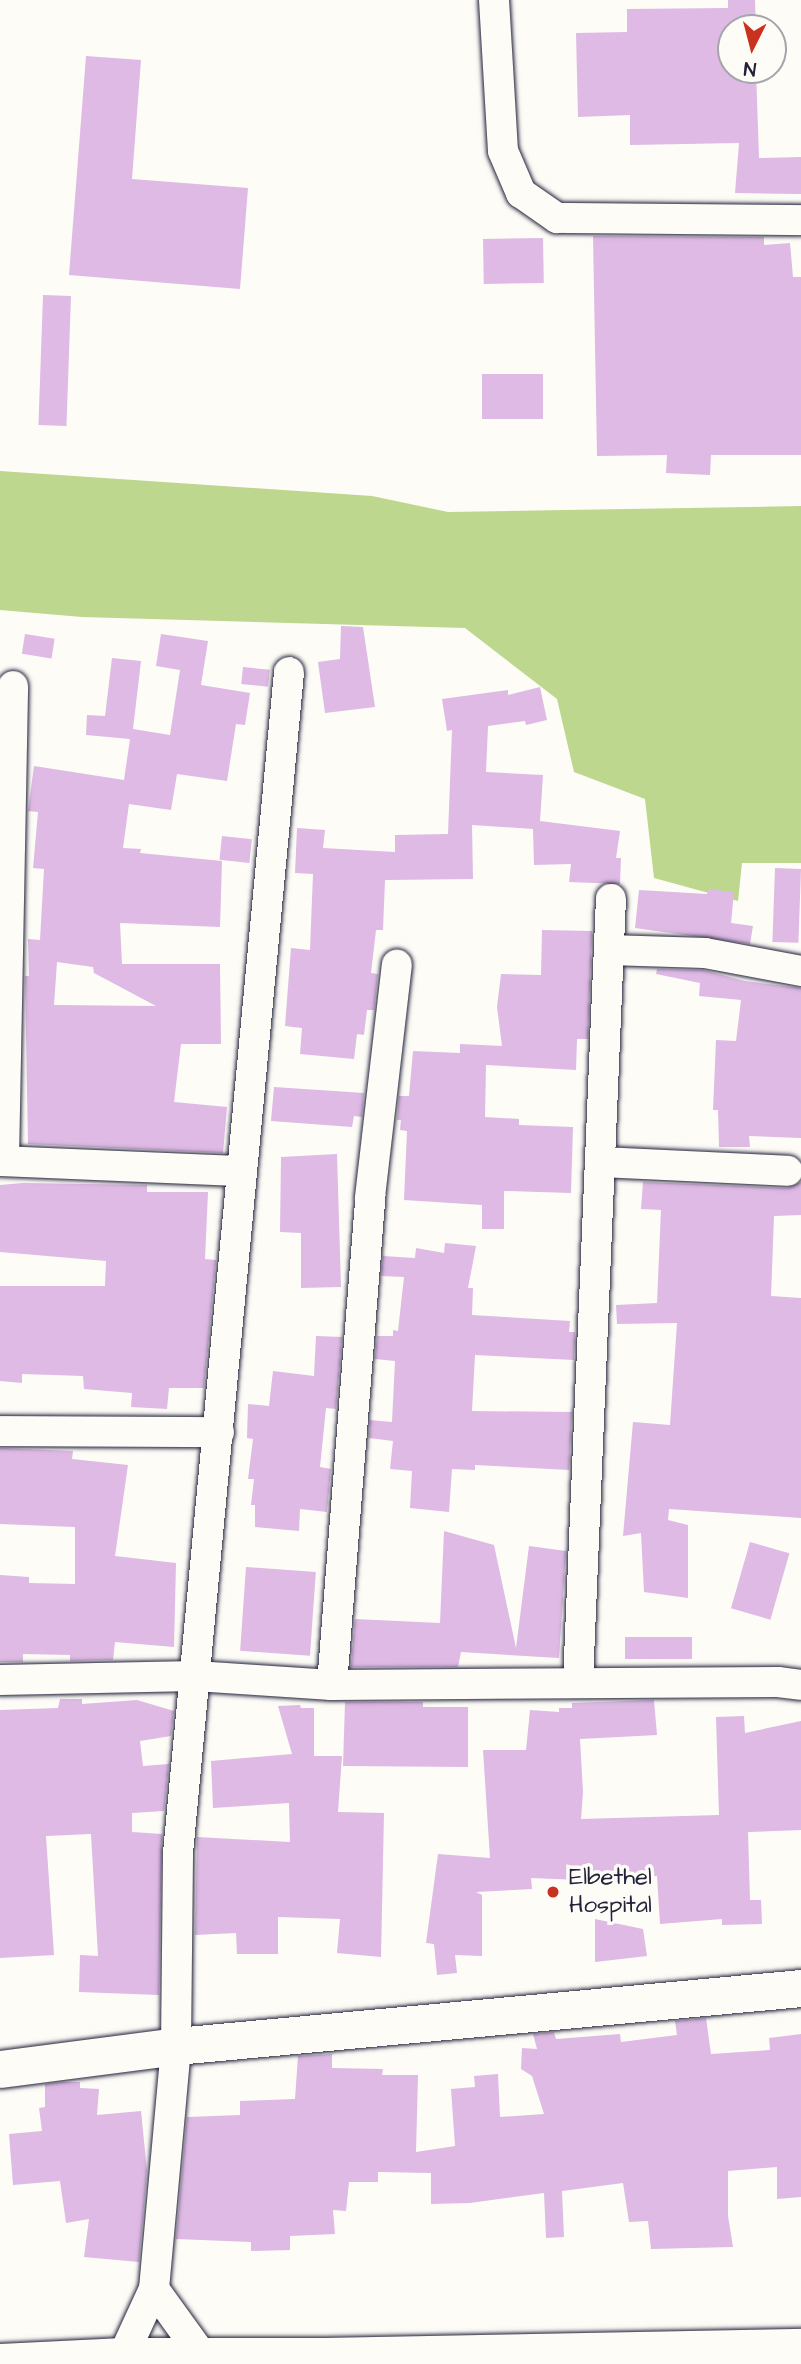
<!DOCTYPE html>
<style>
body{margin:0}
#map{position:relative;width:801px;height:2364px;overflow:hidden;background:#fdfcf7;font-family:"Architects Daughter",sans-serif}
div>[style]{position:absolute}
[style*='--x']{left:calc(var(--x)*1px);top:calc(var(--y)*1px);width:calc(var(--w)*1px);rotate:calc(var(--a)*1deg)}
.green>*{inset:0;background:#bdd78e}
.building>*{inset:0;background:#debae4;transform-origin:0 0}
.roads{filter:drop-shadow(0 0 2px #22223b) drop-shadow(0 0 2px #22223b)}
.minor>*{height:30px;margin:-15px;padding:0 15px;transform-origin:15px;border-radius:15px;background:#fdfcf7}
.major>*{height:37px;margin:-18.5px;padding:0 18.5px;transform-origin:18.5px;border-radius:18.5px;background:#fdfcf7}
.dots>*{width:19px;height:19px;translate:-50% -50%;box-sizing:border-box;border:4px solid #fdfcf7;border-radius:50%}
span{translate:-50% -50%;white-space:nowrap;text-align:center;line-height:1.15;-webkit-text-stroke:7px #fdfcf7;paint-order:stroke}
.poi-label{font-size:24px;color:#22223b}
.left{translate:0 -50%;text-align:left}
.north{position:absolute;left:717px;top:14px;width:70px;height:70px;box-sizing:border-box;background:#fdfcf7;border:2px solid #a5a5ac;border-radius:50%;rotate:186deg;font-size:19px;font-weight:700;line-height:28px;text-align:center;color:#22223b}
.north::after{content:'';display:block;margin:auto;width:24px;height:32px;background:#c8321e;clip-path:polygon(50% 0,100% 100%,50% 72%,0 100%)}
</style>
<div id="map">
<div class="green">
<div style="clip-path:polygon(0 471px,372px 496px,448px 512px,801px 506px,801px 863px,742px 863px,738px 901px,654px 878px,645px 799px,574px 772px,557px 699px,465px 628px,82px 617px,0 610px)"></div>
</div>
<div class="building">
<div style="clip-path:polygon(728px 0,755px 0,756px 28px,731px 28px,731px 70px,756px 70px,759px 158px,801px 157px,801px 194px,735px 193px,739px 143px,630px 145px,630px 115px,578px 117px,576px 33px,627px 32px,627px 9px,728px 8px)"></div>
<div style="clip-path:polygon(86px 56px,141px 60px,132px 179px,248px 188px,240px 289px,69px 275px)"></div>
<div style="clip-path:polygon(593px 236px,764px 237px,764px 245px,790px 243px,793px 277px,801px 277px,801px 455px,711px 455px,710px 475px,666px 473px,667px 455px,597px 456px)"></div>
<div style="left:543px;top:238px;width:45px;height:60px;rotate:89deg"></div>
<div style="left:43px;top:295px;width:28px;height:130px;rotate:2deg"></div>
<div style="left:482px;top:374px;width:61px;height:45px"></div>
<div style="clip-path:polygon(341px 626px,363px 627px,375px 707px,325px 713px,318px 662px,340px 659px)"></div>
<div style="left:25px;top:634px;width:30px;height:20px;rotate:9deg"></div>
<div style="clip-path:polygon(evenodd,161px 634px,208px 641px,201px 685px,250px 693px,245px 725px,236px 724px,227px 781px,177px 774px,171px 810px,129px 804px,123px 848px,141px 849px,140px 853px,222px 861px,220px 927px,120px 923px,122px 964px,220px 964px,221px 1044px,181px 1044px,174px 1102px,227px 1107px,223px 1153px,28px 1144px,25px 976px,29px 976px,28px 939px,40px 940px,44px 869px,33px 868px,38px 812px,28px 811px,34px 766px,124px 780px,130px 739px,86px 735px,87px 715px,105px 716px,112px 658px,141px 661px,133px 729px,170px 735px,180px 670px,156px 666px,161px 634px,57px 962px,93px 967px,94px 973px,156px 1006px,54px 1005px,57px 962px)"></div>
<div style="left:243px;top:667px;width:27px;height:17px;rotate:6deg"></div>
<div style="clip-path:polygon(540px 687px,547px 720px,526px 725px,525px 721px,488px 726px,486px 772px,543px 775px,540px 821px,620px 831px,616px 858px,621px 858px,620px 884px,569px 882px,571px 864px,534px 865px,533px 829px,472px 825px,473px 879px,385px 880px,383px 930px,376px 930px,371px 973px,378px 974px,374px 1010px,367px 1010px,364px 1035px,357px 1034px,354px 1059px,300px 1054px,302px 1028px,285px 1026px,291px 948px,310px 950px,313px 874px,295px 873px,297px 828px,325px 830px,323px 848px,395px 852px,395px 835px,448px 834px,452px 730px,447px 731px,442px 699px,508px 690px,508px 695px)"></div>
<div style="left:222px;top:836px;width:30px;height:24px;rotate:6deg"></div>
<div style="left:775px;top:868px;width:26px;height:74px;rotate:2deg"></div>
<div style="clip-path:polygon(708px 889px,734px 892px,731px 923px,753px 926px,750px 944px,635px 928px,639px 890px,707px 894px)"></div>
<div style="clip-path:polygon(542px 930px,592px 931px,588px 1039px,577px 1039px,576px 1070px,486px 1065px,485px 1117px,519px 1119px,519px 1125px,573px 1127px,571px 1193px,504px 1191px,504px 1229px,482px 1229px,482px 1205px,404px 1200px,407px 1131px,400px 1130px,401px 1120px,397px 1120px,399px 1096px,409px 1096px,413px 1051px,460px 1053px,460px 1044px,502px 1046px,497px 1007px,501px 974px,541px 975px)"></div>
<div style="clip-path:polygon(657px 969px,703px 970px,745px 981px,801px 988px,801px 1138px,749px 1136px,750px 1147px,719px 1147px,718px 1110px,713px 1110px,716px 1040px,736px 1041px,741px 1000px,699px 996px,700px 983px,656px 974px)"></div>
<div style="clip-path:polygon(274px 1087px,364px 1093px,362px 1117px,354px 1116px,352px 1127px,271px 1121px)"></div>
<div style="clip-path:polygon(337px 1154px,341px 1287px,301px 1288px,301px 1233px,280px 1232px,281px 1157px)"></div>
<div style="clip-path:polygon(643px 1182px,787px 1188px,801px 1182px,801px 1215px,774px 1216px,771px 1296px,801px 1298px,801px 1518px,669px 1509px,668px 1520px,688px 1525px,688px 1598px,644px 1592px,641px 1533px,623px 1536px,633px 1422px,670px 1425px,677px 1323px,617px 1324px,616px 1305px,657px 1303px,661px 1210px,641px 1209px)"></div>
<div style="clip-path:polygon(23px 1183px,147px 1185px,147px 1192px,208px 1192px,205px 1259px,216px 1260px,204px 1388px,169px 1388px,167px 1409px,131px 1407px,132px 1393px,84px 1389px,83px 1376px,22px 1374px,22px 1383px,0 1381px,0 1286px,105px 1286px,106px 1261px,0 1252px,0 1185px)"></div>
<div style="clip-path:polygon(445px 1243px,476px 1246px,468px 1288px,473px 1288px,472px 1315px,570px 1321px,569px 1332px,575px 1332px,574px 1360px,475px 1355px,472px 1411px,572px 1412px,569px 1470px,475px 1465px,475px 1470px,452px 1469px,449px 1512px,410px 1508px,412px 1471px,390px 1469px,393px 1441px,369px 1438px,370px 1420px,392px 1422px,395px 1361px,375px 1359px,377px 1336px,393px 1336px,393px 1330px,398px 1331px,404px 1277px,381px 1276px,383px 1256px,415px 1258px,416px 1248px,444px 1253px)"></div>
<div style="clip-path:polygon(316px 1336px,342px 1337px,336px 1409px,326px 1408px,320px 1467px,331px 1469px,327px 1512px,300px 1509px,299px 1531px,255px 1527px,255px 1505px,251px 1505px,254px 1479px,248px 1479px,253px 1439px,247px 1438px,248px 1404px,269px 1406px,273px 1371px,314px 1376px)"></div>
<div style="clip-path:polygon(0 1448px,73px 1451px,72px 1459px,128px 1465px,115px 1556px,176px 1563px,174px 1647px,115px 1642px,113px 1660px,70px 1661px,70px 1655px,23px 1654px,23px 1662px,0 1662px,0 1575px,29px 1577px,29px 1583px,75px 1584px,75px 1527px,0 1524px)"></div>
<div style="clip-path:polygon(444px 1531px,494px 1545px,516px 1648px,529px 1546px,566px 1551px,559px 1658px,461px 1652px,458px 1667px,351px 1667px,355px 1619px,440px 1623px)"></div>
<div style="left:750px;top:1542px;width:41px;height:69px;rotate:16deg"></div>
<div style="left:246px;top:1567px;width:70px;height:84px;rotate:4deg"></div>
<div style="left:692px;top:1637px;width:22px;height:67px;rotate:90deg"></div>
<div style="clip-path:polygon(60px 1699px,82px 1699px,82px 1704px,137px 1700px,174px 1711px,171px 1736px,140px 1741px,143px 1766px,169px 1764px,164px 1811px,132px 1813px,132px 1832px,162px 1834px,159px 1995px,79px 1992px,80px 1955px,98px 1956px,91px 1834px,46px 1836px,54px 1955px,0 1958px,0 1710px,58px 1708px)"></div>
<div style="clip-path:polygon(654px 1700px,657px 1735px,580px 1739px,583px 1792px,581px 1819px,719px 1815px,716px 1717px,744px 1716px,745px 1733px,801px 1721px,801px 1830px,748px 1832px,750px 1900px,761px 1900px,762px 1924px,722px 1925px,722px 1919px,660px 1924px,657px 1876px,603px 1881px,531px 1878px,532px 1889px,476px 1892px,482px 1895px,482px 1956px,455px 1955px,457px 1973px,437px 1975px,434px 1944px,426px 1943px,438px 1854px,490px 1858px,483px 1750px,526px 1750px,530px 1710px,559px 1712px,559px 1708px,572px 1708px,572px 1703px)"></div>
<div style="clip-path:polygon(345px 1702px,423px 1702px,423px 1707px,468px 1707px,468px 1767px,343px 1766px)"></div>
<div style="clip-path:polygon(300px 1705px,301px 1708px,314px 1708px,314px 1756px,342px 1756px,338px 1812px,384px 1813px,381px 1957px,337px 1953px,340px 1919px,278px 1917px,278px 1954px,237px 1954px,236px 1933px,195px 1935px,197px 1837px,290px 1842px,289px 1803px,213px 1808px,211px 1761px,292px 1754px,278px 1706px)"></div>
<div style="clip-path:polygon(595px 1919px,643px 1929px,647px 1956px,595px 1962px)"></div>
<div style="clip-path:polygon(706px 2018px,711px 2054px,770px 2050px,769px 2038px,801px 2034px,801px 2197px,777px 2199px,777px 2167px,728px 2171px,728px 2216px,733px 2247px,651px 2249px,648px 2221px,629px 2222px,623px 2183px,562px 2191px,564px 2237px,546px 2238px,544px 2193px,470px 2203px,431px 2204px,431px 2173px,378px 2172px,378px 2182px,349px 2182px,346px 2211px,333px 2210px,335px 2234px,290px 2236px,290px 2250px,251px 2251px,251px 2242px,176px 2239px,187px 2117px,240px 2115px,240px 2101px,295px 2099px,298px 2056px,332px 2054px,332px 2068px,383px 2069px,382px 2075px,418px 2075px,416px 2152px,455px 2146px,451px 2089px,475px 2087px,474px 2076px,498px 2074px,500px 2117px,544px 2114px,532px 2076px,521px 2069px,522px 2048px,537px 2049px,533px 2034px,554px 2032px,556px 2039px,620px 2034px,621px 2042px,677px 2035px,675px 2021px)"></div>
<div style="clip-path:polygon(63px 2082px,80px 2082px,80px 2088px,99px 2089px,97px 2115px,141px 2111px,147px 2171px,139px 2262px,84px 2257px,89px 2219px,66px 2223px,60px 2181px,13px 2185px,9px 2134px,42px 2131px,39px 2108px,45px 2107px,45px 2084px)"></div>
</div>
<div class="roads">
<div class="minor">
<div style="--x:494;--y:0;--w:151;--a:86.6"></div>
<div style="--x:503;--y:151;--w:46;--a:66.8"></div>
<div style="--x:521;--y:193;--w:44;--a:34.8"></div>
<div style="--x:557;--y:218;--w:244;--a:0.5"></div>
<div style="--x:609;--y:950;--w:96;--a:1.8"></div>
<div style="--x:705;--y:953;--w:98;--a:10.6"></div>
<div style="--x:4;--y:1160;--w:474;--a:-88.9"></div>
<div style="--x:0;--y:1161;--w:241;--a:2.4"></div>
<div style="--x:600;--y:1162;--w:188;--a:2.7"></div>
<div style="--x:0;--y:1431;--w:219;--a:0.3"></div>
<div style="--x:0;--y:1680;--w:195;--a:-1.2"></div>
<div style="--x:195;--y:1676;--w:137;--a:3.8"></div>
<div style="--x:332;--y:1685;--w:446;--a:-0.4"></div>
<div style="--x:778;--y:1682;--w:23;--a:7"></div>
<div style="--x:578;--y:1682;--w:784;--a:-87.59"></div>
<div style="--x:332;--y:1685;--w:489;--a:-85.5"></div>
<div style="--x:370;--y:1197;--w:234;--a:-83.4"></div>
<div style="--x:154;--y:2289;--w:84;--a:54.2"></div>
<div style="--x:123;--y:2356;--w:74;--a:-65.2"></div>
<div style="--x:154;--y:2289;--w:244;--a:-84.8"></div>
<div style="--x:176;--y:2046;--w:193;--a:-89.4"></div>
<div style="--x:178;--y:1853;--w:1186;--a:-84.63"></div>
</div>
<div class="major">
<div style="--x:0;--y:2069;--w:177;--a:-7.4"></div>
<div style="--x:176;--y:2046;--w:628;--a:-5.3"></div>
<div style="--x:0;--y:2362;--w:123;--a:-2.8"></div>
<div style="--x:123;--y:2356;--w:206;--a:0"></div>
<div style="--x:329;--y:2356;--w:472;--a:-1.1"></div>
</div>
</div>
<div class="dots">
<div style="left:553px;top:1892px;background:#c8321e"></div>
</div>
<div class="poi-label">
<span class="left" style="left:569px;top:1892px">Elbethel<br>Hospital</span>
</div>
<div class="north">N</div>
</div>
